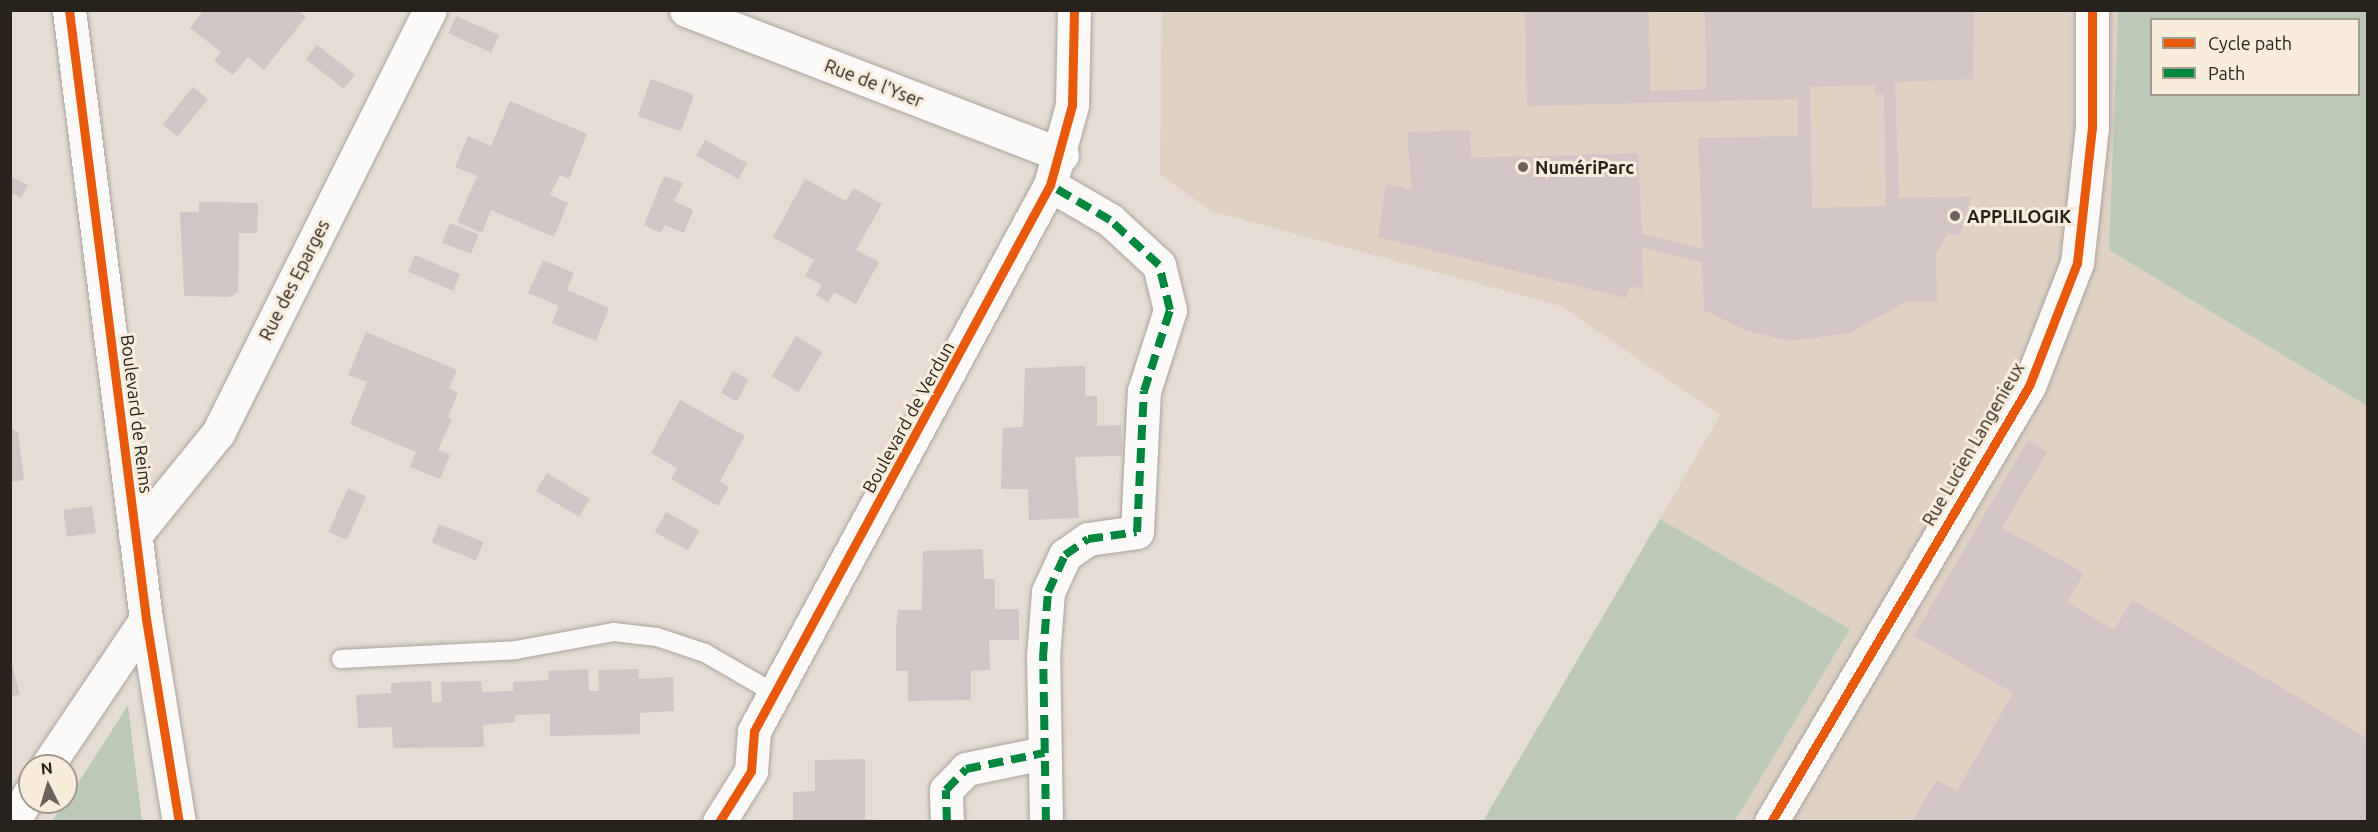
<!DOCTYPE html>
<meta charset="utf-8">
<style>
body{margin:0}
#map{position:relative;width:2378px;height:832px;overflow:hidden;background:#e5ddd4;font-family:Ubuntu,sans-serif}
div>[style]{position:absolute}
[style*='--x']{left:calc(var(--x)*1px);top:calc(var(--y)*1px);width:calc(var(--w)*1px);rotate:calc(var(--a)*1deg)}
.built>*{inset:0;background:#dfd2c3}
.green>*{inset:0;background:#bdc9b7}
.building>*{inset:0;background:#d1c5c5;transform-origin:0 0}
.roads{filter:drop-shadow(0 0 2px #aaa49d) drop-shadow(0 0 2px #aaa49d)}
.service>*{height:18px;margin:-9px;padding:0 9px;transform-origin:9px;border-radius:9px;background:#fbfaf9}
.minor>*{height:33px;margin:-16.5px;padding:0 16.5px;transform-origin:16.5px;border-radius:16.5px;background:#fbfaf9}
.quiet>*{height:8px;margin-top:-4px;transform-origin:0;background:repeating-linear-gradient(90deg,#00873e 0 15px,transparent 0 23px)}
.cycleway>*{height:9px;margin:-4.5px;padding:0 4.5px;transform-origin:4.5px;border-radius:4.5px;background:#e8590c}
.dots>*{width:16px;height:16px;translate:-50% -50%;box-sizing:border-box;border:3px solid #f8ecdb;border-radius:50%}
span{translate:-50% -50%;white-space:nowrap;text-align:center;line-height:1.15;-webkit-text-stroke:6px #f8ecdb;paint-order:stroke}
.street-label{font-size:18px;color:#27221c}
.poi-label{font-size:18px;color:#27221c;font-weight:700}
.left{translate:0 -50%;text-align:left}
.frame{position:absolute;inset:0;border:12px solid #27221c;pointer-events:none}
.legend{position:absolute;left:2150px;top:18px;width:210px;height:78px;box-sizing:border-box;background:#f8ecdb;border:2px solid #a49b8f;margin:0;padding:8px 10px;list-style:none;font-size:18px;color:#27221c}
.legend li{display:flex;align-items:center;gap:12px;height:30px}
.legend b{width:30px;border:2px solid #a49b8f}
.north{position:absolute;left:18px;top:754px;width:60px;height:60px;box-sizing:border-box;background:#f8ecdb;border:2px solid #a49b8f;border-radius:50%;rotate:355deg;font-size:16px;font-weight:700;line-height:24px;text-align:center;color:#27221c}
.north::after{content:'';display:block;margin:auto;width:21px;height:27px;background:#6a635c;clip-path:polygon(50% 0,100% 100%,50% 72%,0 100%)}
</style>
<div id="map">
<div class="built">
<div style="clip-path:polygon(1162px 11px,2118px 11px,2109px 250px,2367px 406px,2367px 821px,1735px 821px,1850px 629px,1660px 519px,1720px 415px,1561px 306px,1211px 211px,1160px 174px)"></div>
</div>
<div class="green">
<div style="clip-path:polygon(evenodd,2118px 11px,2367px 11px,2367px 406px,2109px 250px,2118px 11px,2152px 20px,2358px 20px,2358px 94px,2152px 94px,2152px 20px)"></div>
<div style="clip-path:polygon(1660px 519px,1850px 629px,1735px 821px,1483px 821px)"></div>
<div style="clip-path:polygon(128px 705px,142px 821px,52px 821px,66px 802px)"></div>
</div>
<div class="building">
<div style="clip-path:polygon(204px 10px,298px 10px,306px 17px,264px 70px,248px 57px,233px 75px,214px 61px,221px 52px,190px 28px)"></div>
<div style="clip-path:polygon(evenodd,1525px 10px,1649px 10px,1650px 91px,1706px 89px,1705px 10px,1974px 10px,1973px 79px,1895px 82px,1899px 198px,1971px 197px,1960px 235px,1947px 234px,1936px 254px,1937px 302px,1905px 302px,1850px 333px,1788px 341px,1745px 330px,1704px 310px,1702px 262px,1642px 247px,1643px 289px,1630px 286px,1626px 298px,1378px 237px,1386px 184px,1412px 190px,1407px 132px,1470px 130px,1471px 158px,1638px 153px,1642px 234px,1703px 249px,1698px 138px,1798px 136px,1798px 99px,1527px 106px,1525px 10px,1875px 85px,1875px 95px,1884px 94px,1886px 206px,1812px 208px,1810px 87px,1875px 85px)"></div>
<div style="left:456px;top:16px;width:47px;height:19px;rotate:24deg"></div>
<div style="left:317px;top:45px;width:48px;height:18px;rotate:38deg"></div>
<div style="left:651px;top:79px;width:46px;height:39px;rotate:20deg"></div>
<div style="left:193px;top:87px;width:19px;height:48px;rotate:39deg"></div>
<div style="clip-path:polygon(510px 101px,587px 134px,569px 179px,560px 175px,550px 195px,568px 203px,554px 237px,491px 210px,482px 233px,457px 222px,477px 176px,455px 167px,468px 136px,491px 146px)"></div>
<div style="left:705px;top:140px;width:48px;height:18px;rotate:29deg"></div>
<div style="clip-path:polygon(10px 176px,28px 185px,21px 198px,10px 192px)"></div>
<div style="clip-path:polygon(664px 176px,683px 183px,674px 201px,693px 210px,684px 233px,665px 225px,661px 233px,644px 225px)"></div>
<div style="clip-path:polygon(805px 179px,846px 201px,854px 188px,882px 204px,856px 250px,879px 262px,856px 304px,834px 292px,828px 302px,816px 296px,822px 285px,805px 276px,814px 260px,773px 237px)"></div>
<div style="clip-path:polygon(199px 202px,258px 203px,257px 233px,239px 233px,238px 292px,230px 297px,184px 296px,180px 212px,199px 212px)"></div>
<div style="left:450px;top:223px;width:31px;height:21px;rotate:22deg"></div>
<div style="left:415px;top:255px;width:49px;height:18px;rotate:23deg"></div>
<div style="clip-path:polygon(543px 260px,574px 273px,567px 290px,609px 308px,596px 341px,552px 323px,559px 306px,528px 293px)"></div>
<div style="clip-path:polygon(366px 332px,457px 370px,449px 388px,458px 393px,448px 417px,452px 419px,438px 450px,450px 455px,440px 479px,410px 467px,416px 452px,350px 424px,367px 382px,348px 375px)"></div>
<div style="left:796px;top:336px;width:31px;height:47px;rotate:31deg"></div>
<div style="clip-path:polygon(1085px 366px,1085px 396px,1097px 396px,1097px 426px,1121px 425px,1122px 456px,1075px 457px,1079px 518px,1029px 520px,1028px 489px,1001px 489px,1003px 428px,1023px 427px,1025px 368px)"></div>
<div style="left:733px;top:371px;width:18px;height:25px;rotate:29deg"></div>
<div style="clip-path:polygon(680px 400px,745px 436px,720px 481px,729px 487px,718px 506px,671px 479px,677px 468px,651px 453px)"></div>
<div style="clip-path:polygon(10px 427px,18px 433px,24px 480px,10px 482px)"></div>
<div style="clip-path:polygon(2028px 440px,2047px 452px,2002px 528px,2084px 573px,2067px 602px,2114px 630px,2132px 600px,2367px 738px,2367px 822px,1912px 822px,1937px 780px,1957px 791px,2013px 693px,1914px 636px)"></div>
<div style="left:547px;top:473px;width:50px;height:21px;rotate:31deg"></div>
<div style="left:348px;top:488px;width:20px;height:48px;rotate:24deg"></div>
<div style="left:92px;top:506px;width:27px;height:29px;rotate:82deg"></div>
<div style="left:666px;top:512px;width:38px;height:23px;rotate:29deg"></div>
<div style="left:439px;top:524px;width:48px;height:20px;rotate:22deg"></div>
<div style="clip-path:polygon(983px 549px,984px 579px,995px 579px,995px 609px,1019px 609px,1019px 640px,989px 640px,990px 670px,971px 671px,971px 700px,908px 701px,908px 671px,896px 671px,896px 630px,898px 610px,922px 610px,923px 551px)"></div>
<div style="clip-path:polygon(10px 657px,20px 695px,10px 696px)"></div>
<div style="clip-path:polygon(588px 669px,589px 691px,599px 691px,598px 670px,638px 669px,639px 679px,673px 677px,674px 711px,640px 713px,640px 734px,600px 735px,550px 736px,550px 714px,515px 715px,515px 722px,483px 725px,484px 747px,393px 748px,392px 727px,358px 728px,356px 695px,391px 693px,391px 683px,431px 681px,432px 703px,442px 702px,441px 682px,481px 681px,482px 692px,513px 691px,513px 682px,549px 680px,548px 671px)"></div>
<div style="clip-path:polygon(865px 759px,865px 819px,913px 822px,793px 822px,793px 792px,815px 791px,815px 760px)"></div>
</div>
<div class="roads">
<div class="service">
<div style="--x:341;--y:659;--w:175;--a:-2.9"></div>
<div style="--x:516;--y:650;--w:100;--a:-10.4"></div>
<div style="--x:614;--y:632;--w:43;--a:6.6"></div>
<div style="--x:657;--y:637;--w:51;--a:18.4"></div>
<div style="--x:705;--y:653;--w:80;--a:30.1"></div>
</div>
<div class="minor">
<div style="--x:69;--y:10;--w:614;--a:82.79"></div>
<div style="--x:146;--y:619;--w:206;--a:80.8"></div>
<div style="--x:686;--y:10;--w:403;--a:21.1"></div>
<div style="--x:135;--y:535;--w:132;--a:-50.9"></div>
<div style="--x:218;--y:433;--w:473;--a:-63.4"></div>
<div style="--x:47;--y:766;--w:177;--a:-56"></div>
<div style="--x:13;--y:822;--w:34;--a:-60"></div>
<div style="--x:719;--y:822;--w:60;--a:-57.9"></div>
<div style="--x:751;--y:771;--w:40;--a:-85.7"></div>
<div style="--x:754;--y:731;--w:621;--a:-61.54"></div>
<div style="--x:1050;--y:185;--w:83;--a:-74.6"></div>
<div style="--x:1072;--y:105;--w:95;--a:-88.8"></div>
<div style="--x:947;--y:822;--w:32;--a:-92"></div>
<div style="--x:946;--y:790;--w:29;--a:-46"></div>
<div style="--x:966;--y:769;--w:80;--a:-11.6"></div>
<div style="--x:1046;--y:822;--w:165;--a:-91"></div>
<div style="--x:1043;--y:657;--w:65;--a:-85.6"></div>
<div style="--x:1048;--y:592;--w:41;--a:-65.3"></div>
<div style="--x:1065;--y:555;--w:28;--a:-35"></div>
<div style="--x:1088;--y:539;--w:49;--a:-8.1"></div>
<div style="--x:1137;--y:532;--w:141;--a:-87.2"></div>
<div style="--x:1144;--y:391;--w:85;--a:-72.2"></div>
<div style="--x:1170;--y:310;--w:46;--a:-103.7"></div>
<div style="--x:1159;--y:265;--w:67;--a:-137.4"></div>
<div style="--x:1110;--y:220;--w:69;--a:-149.7"></div>
<div style="--x:1771;--y:822;--w:507;--a:-59.39"></div>
<div style="--x:2029;--y:386;--w:132;--a:-68.7"></div>
<div style="--x:2077;--y:263;--w:136;--a:-83.7"></div>
<div style="--x:2092;--y:128;--w:118;--a:-90"></div>
</div>
</div>
<div class="quiet">
<div style="--x:947;--y:822;--w:32;--a:-92"></div>
<div style="--x:946;--y:790;--w:29;--a:-46"></div>
<div style="--x:966;--y:769;--w:80;--a:-11.6"></div>
<div style="--x:1046;--y:822;--w:165;--a:-91"></div>
<div style="--x:1043;--y:657;--w:65;--a:-85.6"></div>
<div style="--x:1048;--y:592;--w:41;--a:-65.3"></div>
<div style="--x:1065;--y:555;--w:28;--a:-35"></div>
<div style="--x:1088;--y:539;--w:49;--a:-8.1"></div>
<div style="--x:1137;--y:532;--w:141;--a:-87.2"></div>
<div style="--x:1144;--y:391;--w:85;--a:-72.2"></div>
<div style="--x:1170;--y:310;--w:46;--a:-103.7"></div>
<div style="--x:1159;--y:265;--w:67;--a:-137.4"></div>
<div style="--x:1110;--y:220;--w:69;--a:-149.7"></div>
</div>
<div class="cycleway">
<div style="--x:69;--y:10;--w:614;--a:82.79"></div>
<div style="--x:146;--y:619;--w:206;--a:80.8"></div>
<div style="--x:719;--y:822;--w:60;--a:-57.9"></div>
<div style="--x:751;--y:771;--w:40;--a:-85.7"></div>
<div style="--x:754;--y:731;--w:621;--a:-61.54"></div>
<div style="--x:1050;--y:185;--w:83;--a:-74.6"></div>
<div style="--x:1072;--y:105;--w:95;--a:-88.8"></div>
<div style="--x:1771;--y:822;--w:507;--a:-59.39"></div>
<div style="--x:2029;--y:386;--w:132;--a:-68.7"></div>
<div style="--x:2077;--y:263;--w:136;--a:-83.7"></div>
<div style="--x:2092;--y:128;--w:118;--a:-90"></div>
</div>
<div class="dots">
<div style="left:1523px;top:167px;background:#6a635c"></div>
<div style="left:1955px;top:216px;background:#6a635c"></div>
</div>
<div class="street-label">
<span style="left:874px;top:83px;rotate:21deg">Rue de l'Yser</span>
<span style="left:294px;top:280px;rotate:-63deg">Rue des Eparges</span>
<span style="left:137px;top:414px;rotate:83deg">Boulevard de Reims</span>
<span style="left:908px;top:417px;rotate:-61deg">Boulevard de Verdun</span>
<span style="left:1973px;top:444px;rotate:-60deg">Rue Lucien Langenieux</span>
</div>
<div class="poi-label">
<span class="left" style="left:1535px;top:167px">NumériParc</span>
<span class="left" style="left:1967px;top:216px">APPLILOGIK</span>
</div>
<div class="frame"></div>
<ul class="legend">
<li><b style="height:8px;background:#e8590c"></b>Cycle path</li>
<li><b style="height:8px;background:#00873e"></b>Path</li>
</ul>
<div class="north">N</div>
</div>
